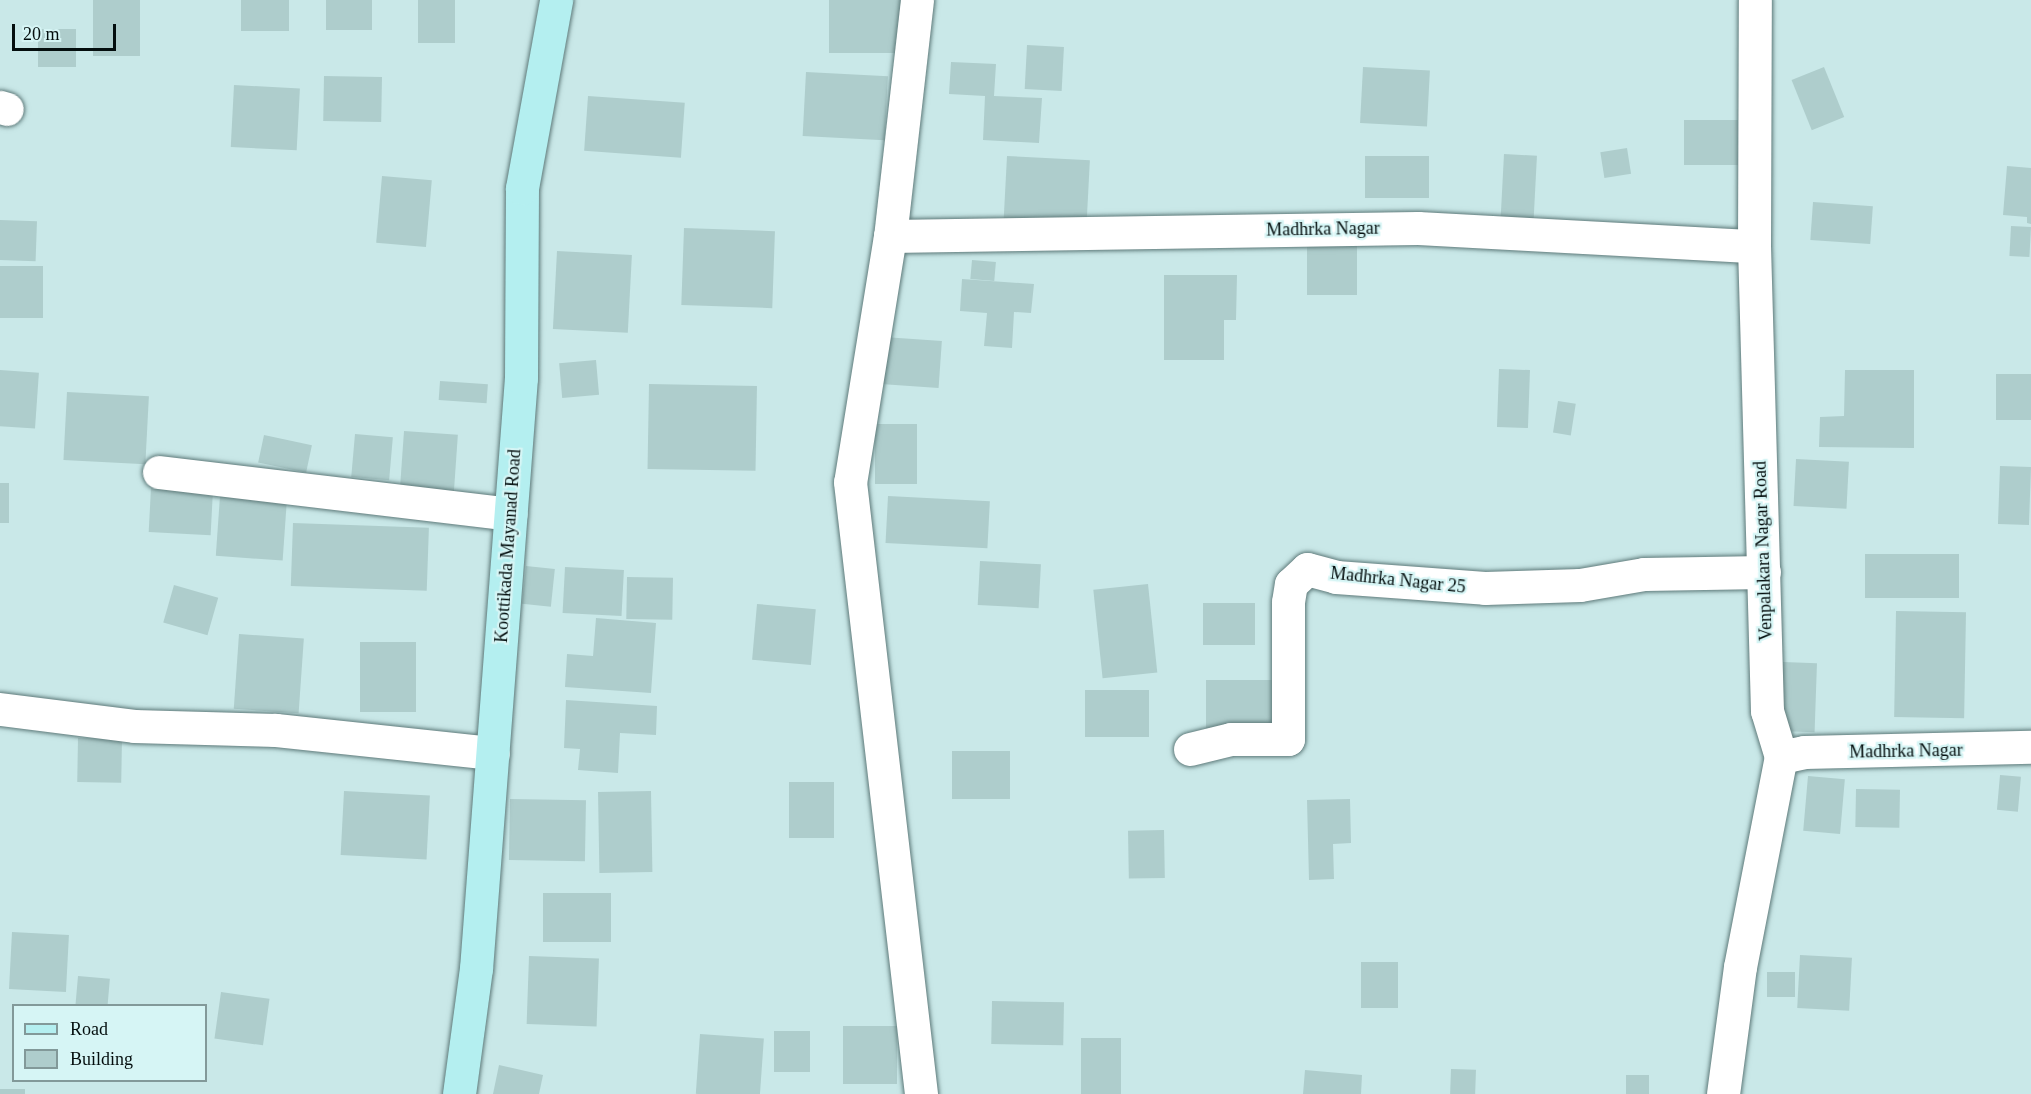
<!DOCTYPE html>
<style>
body{margin:0}
#map{position:relative;width:2031px;height:1094px;overflow:hidden;background:#c9e8e8;font-family:"Times New Roman",serif}
div>[style]{position:absolute}
[style*='--x']{left:calc(var(--x)*1px);top:calc(var(--y)*1px);width:calc(var(--w)*1px);rotate:calc(var(--a)*1deg)}
.building>*{inset:0;background:#aecdcc;transform-origin:0 0}
.roads{filter:drop-shadow(0 0 2px #5e7a7a) drop-shadow(0 0 2px #5e7a7a)}
.street>*{height:33px;margin:-16.5px;padding:0 16.5px;transform-origin:16.5px;border-radius:16.5px;background:#fff}
.secondary>*{height:33px;margin:-16.5px;padding:0 16.5px;transform-origin:16.5px;border-radius:16.5px;background:#b4eff0}
span{translate:-50% -50%;white-space:nowrap;text-align:center;line-height:1.15;-webkit-text-stroke:4.5px #d6f5f5;paint-order:stroke}
.street-label{font-size:18px;color:#040e0e}
.legend{position:absolute;left:12px;top:1004px;width:195px;height:78px;box-sizing:border-box;background:#d6f5f5;border:2px solid #829999;margin:0;padding:8px 10px;list-style:none;font-size:18px;color:#040e0e}
.legend li{display:flex;align-items:center;gap:12px;height:30px}
.legend b{width:30px;border:2px solid #829999}
.scale{position:absolute;left:12px;top:24px;width:104px;height:27px;box-sizing:border-box;border:3px solid #040e0e;border-top:0;padding-left:8px;font-size:18px;line-height:21px;white-space:nowrap;color:#040e0e;-webkit-text-stroke:4px #d6f5f5;paint-order:stroke}
</style>
<div id="map">
<div class="building">
<div style="left:93px;top:0;width:47px;height:56px"></div>
<div style="left:241px;top:0;width:48px;height:31px"></div>
<div style="left:326px;top:0;width:46px;height:30px"></div>
<div style="left:418px;top:0;width:37px;height:43px"></div>
<div style="left:829px;top:0;width:81px;height:53px"></div>
<div style="left:38px;top:29px;width:38px;height:38px"></div>
<div style="left:1027px;top:45px;width:37px;height:44px;rotate:3deg"></div>
<div style="clip-path:polygon(951px 62px,996px 64px,994px 96px,1042px 98px,1039px 143px,983px 140px,985px 96px,949px 94px)"></div>
<div style="left:1363px;top:67px;width:67px;height:56px;rotate:3deg"></div>
<div style="left:1824px;top:67px;width:54px;height:35px;rotate:68deg"></div>
<div style="left:806px;top:72px;width:82px;height:64px;rotate:3deg"></div>
<div style="left:324px;top:76px;width:58px;height:45px;rotate:1deg"></div>
<div style="left:234px;top:85px;width:66px;height:62px;rotate:3deg"></div>
<div style="left:588px;top:96px;width:97px;height:55px;rotate:4deg"></div>
<div style="left:1684px;top:120px;width:54px;height:45px"></div>
<div style="left:1627px;top:148px;width:26px;height:27px;rotate:81deg"></div>
<div style="left:1504px;top:154px;width:33px;height:68px;rotate:3deg"></div>
<div style="left:1007px;top:156px;width:83px;height:63px;rotate:3deg"></div>
<div style="left:1365px;top:156px;width:64px;height:42px"></div>
<div style="clip-path:polygon(2007px 166px,2031px 168px,2031px 224px,2027px 223px,2027px 217px,2003px 215px)"></div>
<div style="left:382px;top:176px;width:50px;height:67px;rotate:5deg"></div>
<div style="left:1813px;top:202px;width:60px;height:38px;rotate:4deg"></div>
<div style="left:0;top:220px;width:37px;height:40px;rotate:2deg"></div>
<div style="left:2011px;top:226px;width:20px;height:30px;rotate:3deg"></div>
<div style="left:684px;top:228px;width:91px;height:77px;rotate:2deg"></div>
<div style="left:1307px;top:244px;width:50px;height:51px"></div>
<div style="left:557px;top:251px;width:75px;height:78px;rotate:3deg"></div>
<div style="left:972px;top:260px;width:24px;height:19px;rotate:5deg"></div>
<div style="left:0;top:266px;width:43px;height:52px"></div>
<div style="clip-path:polygon(1164px 275px,1237px 275px,1236px 320px,1224px 320px,1224px 360px,1164px 360px)"></div>
<div style="clip-path:polygon(962px 279px,1034px 284px,1031px 313px,1014px 312px,1012px 348px,984px 346px,987px 313px,960px 311px)"></div>
<div style="left:884px;top:337px;width:58px;height:47px;rotate:4deg"></div>
<div style="left:596px;top:360px;width:35px;height:37px;rotate:85deg"></div>
<div style="left:1499px;top:369px;width:31px;height:58px;rotate:2deg"></div>
<div style="left:0;top:370px;width:39px;height:56px;rotate:4deg"></div>
<div style="clip-path:polygon(1845px 370px,1914px 370px,1914px 448px,1819px 447px,1820px 417px,1844px 416px)"></div>
<div style="left:1996px;top:374px;width:35px;height:46px"></div>
<div style="left:440px;top:381px;width:48px;height:19px;rotate:4deg"></div>
<div style="left:649px;top:384px;width:108px;height:85px;rotate:1deg"></div>
<div style="left:67px;top:392px;width:82px;height:68px;rotate:3deg"></div>
<div style="left:1558px;top:401px;width:18px;height:32px;rotate:9deg"></div>
<div style="left:875px;top:424px;width:42px;height:60px"></div>
<div style="left:404px;top:431px;width:54px;height:57px;rotate:4deg"></div>
<div style="left:355px;top:434px;width:38px;height:43px;rotate:5deg"></div>
<div style="left:264px;top:435px;width:49px;height:28px;rotate:12deg"></div>
<div style="left:1796px;top:459px;width:53px;height:47px;rotate:3deg"></div>
<div style="left:2000px;top:466px;width:31px;height:58px;rotate:2deg"></div>
<div style="left:0;top:483px;width:9px;height:40px"></div>
<div style="left:151px;top:488px;width:62px;height:44px;rotate:3deg"></div>
<div style="left:220px;top:496px;width:67px;height:60px;rotate:4deg"></div>
<div style="left:888px;top:496px;width:102px;height:47px;rotate:3deg"></div>
<div style="left:293px;top:523px;width:136px;height:63px;rotate:2deg"></div>
<div style="left:1865px;top:554px;width:94px;height:44px"></div>
<div style="left:980px;top:561px;width:61px;height:44px;rotate:3deg"></div>
<div style="left:526px;top:566px;width:29px;height:38px;rotate:6deg"></div>
<div style="left:565px;top:567px;width:59px;height:46px;rotate:3deg"></div>
<div style="left:627px;top:577px;width:46px;height:42px;rotate:1deg"></div>
<div style="left:1148px;top:584px;width:89px;height:55px;rotate:84deg"></div>
<div style="left:174px;top:585px;width:46px;height:39px;rotate:16deg"></div>
<div style="left:1203px;top:603px;width:52px;height:42px"></div>
<div style="left:757px;top:604px;width:59px;height:56px;rotate:5deg"></div>
<div style="left:1896px;top:611px;width:70px;height:106px;rotate:1deg"></div>
<div style="clip-path:polygon(596px 618px,656px 623px,651px 693px,565px 687px,567px 654px,593px 656px)"></div>
<div style="left:239px;top:634px;width:65px;height:75px;rotate:4deg"></div>
<div style="left:360px;top:642px;width:56px;height:70px"></div>
<div style="left:1783px;top:662px;width:34px;height:69px;rotate:2deg"></div>
<div style="left:1206px;top:680px;width:67px;height:53px"></div>
<div style="left:1085px;top:690px;width:64px;height:47px"></div>
<div style="clip-path:polygon(566px 700px,657px 706px,656px 735px,620px 733px,618px 773px,578px 770px,580px 749px,564px 748px)"></div>
<div style="left:78px;top:738px;width:44px;height:44px;rotate:1deg"></div>
<div style="left:952px;top:751px;width:58px;height:48px"></div>
<div style="left:2000px;top:775px;width:21px;height:35px;rotate:5deg"></div>
<div style="left:1808px;top:776px;width:37px;height:55px;rotate:5deg"></div>
<div style="left:789px;top:782px;width:45px;height:56px"></div>
<div style="left:1856px;top:789px;width:44px;height:38px;rotate:1deg"></div>
<div style="left:344px;top:791px;width:86px;height:64px;rotate:3deg"></div>
<div style="left:651px;top:791px;width:81px;height:53px;rotate:89deg"></div>
<div style="left:510px;top:799px;width:76px;height:61px;rotate:1deg"></div>
<div style="clip-path:polygon(1350px 799px,1351px 843px,1333px 844px,1334px 879px,1309px 880px,1307px 800px)"></div>
<div style="left:1164px;top:830px;width:48px;height:36px;rotate:89deg"></div>
<div style="left:611px;top:893px;width:49px;height:68px;rotate:90deg"></div>
<div style="left:12px;top:932px;width:57px;height:57px;rotate:3deg"></div>
<div style="left:1800px;top:955px;width:52px;height:53px;rotate:3deg"></div>
<div style="left:529px;top:956px;width:70px;height:68px;rotate:2deg"></div>
<div style="left:1361px;top:962px;width:37px;height:46px"></div>
<div style="left:1767px;top:972px;width:28px;height:25px"></div>
<div style="left:78px;top:976px;width:32px;height:28px;rotate:5deg"></div>
<div style="left:221px;top:992px;width:49px;height:47px;rotate:8deg"></div>
<div style="left:992px;top:1001px;width:72px;height:43px;rotate:1deg"></div>
<div style="left:843px;top:1026px;width:54px;height:58px"></div>
<div style="left:774px;top:1031px;width:36px;height:41px"></div>
<div style="left:700px;top:1034px;width:64px;height:60px;rotate:4deg"></div>
<div style="left:1081px;top:1038px;width:40px;height:56px"></div>
<div style="clip-path:polygon(499px 1065px,543px 1075px,539px 1094px,493px 1094px)"></div>
<div style="left:1451px;top:1069px;width:25px;height:25px;rotate:2deg"></div>
<div style="clip-path:polygon(1305px 1070px,1362px 1075px,1361px 1094px,1303px 1094px)"></div>
<div style="left:1626px;top:1075px;width:23px;height:19px"></div>
<div style="left:0;top:1089px;width:25px;height:5px"></div>
</div>
<div class="roads">
<div class="street">
<div style="--x:917;--y:0;--w:238;--a:96.5"></div>
<div style="--x:890;--y:236;--w:249;--a:99.2"></div>
<div style="--x:850;--y:482;--w:616;--a:83.38"></div>
<div style="--x:0;--y:107;--w:7;--a:16"></div>
<div style="--x:890;--y:236;--w:528;--a:-0.87"></div>
<div style="--x:1418;--y:228;--w:336;--a:3.1"></div>
<div style="--x:159;--y:472;--w:354;--a:6.8"></div>
<div style="--x:0;--y:709;--w:135;--a:7.2"></div>
<div style="--x:134;--y:726;--w:142;--a:1.6"></div>
<div style="--x:276;--y:730;--w:218;--a:6.1"></div>
<div style="--x:1190;--y:749;--w:42;--a:-13.7"></div>
<div style="--x:1231;--y:739;--w:57;--a:0"></div>
<div style="--x:1288;--y:739;--w:137;--a:-90"></div>
<div style="--x:1288;--y:602;--w:18;--a:-81"></div>
<div style="--x:1291;--y:584;--w:22;--a:-43"></div>
<div style="--x:1307;--y:569;--w:30;--a:15"></div>
<div style="--x:1336;--y:577;--w:149;--a:4.2"></div>
<div style="--x:1485;--y:588;--w:95;--a:-1.8"></div>
<div style="--x:1580;--y:585;--w:65;--a:-9.8"></div>
<div style="--x:1644;--y:574;--w:120;--a:-1"></div>
<div style="--x:1781;--y:757;--w:24;--a:-12"></div>
<div style="--x:1804;--y:752;--w:227;--a:-1.3"></div>
<div style="--x:1723;--y:1094;--w:128;--a:-82.4"></div>
<div style="--x:1740;--y:967;--w:214;--a:-79"></div>
<div style="--x:1781;--y:757;--w:48;--a:-106.9"></div>
<div style="--x:1767;--y:711;--w:465;--a:-91.6"></div>
<div style="--x:1754;--y:246;--w:246;--a:-89.8"></div>
</div>
<div class="secondary">
<div style="--x:459;--y:1094;--w:126;--a:-82.3"></div>
<div style="--x:476;--y:969;--w:593;--a:-85.65"></div>
<div style="--x:521;--y:378;--w:190;--a:-89.7"></div>
<div style="--x:522;--y:188;--w:191;--a:-79.7"></div>
</div>
</div>
<div class="street-label">
<span style="left:1323px;top:229px;rotate:-1deg">Madhrka Nagar</span>
<span style="left:508px;top:546px;rotate:-86deg">Koottikada Mayanad Road</span>
<span style="left:1763px;top:551px;rotate:-92deg">Venpalakara Nagar Road</span>
<span style="left:1398px;top:580px;rotate:6deg">Madhrka Nagar 25</span>
<span style="left:1906px;top:751px;rotate:-1deg">Madhrka Nagar</span>
</div>
<ul class="legend">
<li><b style="height:8px;background:#b4eff0"></b>Road</li>
<li><b style="height:16px;background:#aecdcc"></b>Building</li>
</ul>
<div class="scale">20 m</div>
</div>
